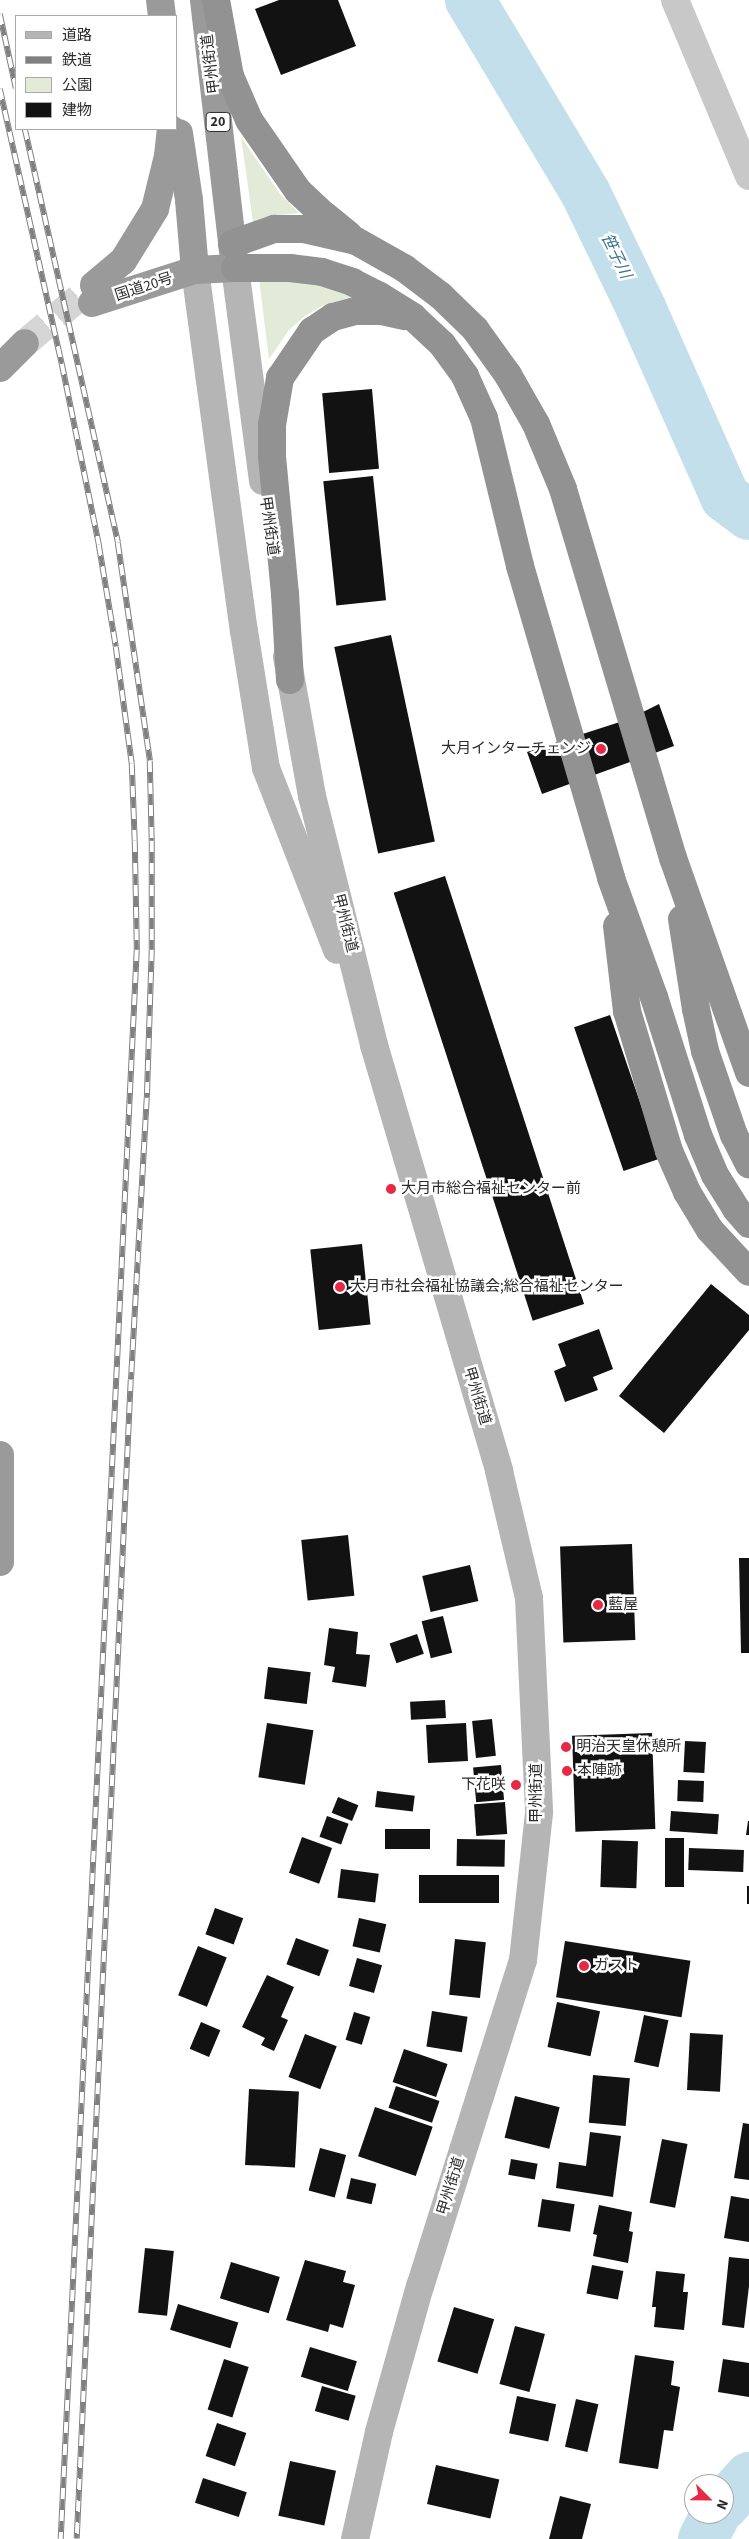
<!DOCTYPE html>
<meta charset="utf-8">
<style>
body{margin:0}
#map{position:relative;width:749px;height:2539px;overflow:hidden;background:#fff;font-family:"Source Sans 3","Noto Sans JP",sans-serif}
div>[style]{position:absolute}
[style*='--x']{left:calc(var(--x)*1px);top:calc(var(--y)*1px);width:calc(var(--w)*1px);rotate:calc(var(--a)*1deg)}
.green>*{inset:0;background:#e3ead8}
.river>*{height:50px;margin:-25px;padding:0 25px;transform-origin:25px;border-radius:25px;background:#c3dfeb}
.building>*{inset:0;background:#121212;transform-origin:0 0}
.trunk-tunnel>*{height:28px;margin-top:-14px;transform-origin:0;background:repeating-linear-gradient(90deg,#d5d5d5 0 28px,transparent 0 42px)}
.minor>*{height:28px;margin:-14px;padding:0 14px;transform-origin:14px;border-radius:14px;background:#c8c8c8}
.secondary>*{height:28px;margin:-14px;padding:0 14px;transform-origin:14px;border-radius:14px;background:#b5b5b5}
.trunk>*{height:28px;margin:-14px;padding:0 14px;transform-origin:14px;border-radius:14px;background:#9a9a9a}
.motorway>*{height:28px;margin:-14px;padding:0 14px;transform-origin:14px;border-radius:14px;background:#929292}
.rail>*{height:5.5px;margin-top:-2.75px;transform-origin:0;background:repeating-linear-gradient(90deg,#fff 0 11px,#808080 0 22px);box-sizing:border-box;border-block:1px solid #808080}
.dots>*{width:14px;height:14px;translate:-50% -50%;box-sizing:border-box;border:2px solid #fff;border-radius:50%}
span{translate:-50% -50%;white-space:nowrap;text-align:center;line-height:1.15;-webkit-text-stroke:5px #fff;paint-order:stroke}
.shield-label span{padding:1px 4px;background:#fff;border:1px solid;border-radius:4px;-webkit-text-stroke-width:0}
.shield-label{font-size:14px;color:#2b2b2b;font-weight:700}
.street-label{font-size:15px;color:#2b2b2b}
.poi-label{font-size:15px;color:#2b2b2b}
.right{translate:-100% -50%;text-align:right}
.left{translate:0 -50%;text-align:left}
.water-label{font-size:16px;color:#39748e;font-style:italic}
.legend{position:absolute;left:15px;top:15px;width:162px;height:115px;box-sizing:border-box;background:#fff;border:1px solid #aaa;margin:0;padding:6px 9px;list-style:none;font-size:15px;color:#2b2b2b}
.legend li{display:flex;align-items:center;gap:10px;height:25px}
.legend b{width:25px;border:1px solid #aaa}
.north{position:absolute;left:684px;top:2474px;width:50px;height:50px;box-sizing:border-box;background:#fff;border:1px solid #aaa;border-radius:50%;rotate:113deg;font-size:14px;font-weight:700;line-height:20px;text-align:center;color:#2b2b2b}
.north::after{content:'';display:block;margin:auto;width:18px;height:22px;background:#e72946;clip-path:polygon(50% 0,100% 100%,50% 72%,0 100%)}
</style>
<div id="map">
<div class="green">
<div style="clip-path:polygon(241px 137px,280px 194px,299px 213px,269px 216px,253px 222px)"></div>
<div style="clip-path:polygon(259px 279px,316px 283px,351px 293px,352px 297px,322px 306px,305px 316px,289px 330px,269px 359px)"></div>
</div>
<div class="river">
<div style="--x:470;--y:0;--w:226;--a:59.1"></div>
<div style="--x:586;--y:194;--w:127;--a:64.2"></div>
<div style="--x:641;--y:308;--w:207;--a:66"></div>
<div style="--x:725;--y:497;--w:30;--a:37"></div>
<div style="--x:724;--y:2505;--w:38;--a:-48"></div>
<div style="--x:703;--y:2539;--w:28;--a:-63"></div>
</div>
<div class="building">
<div style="clip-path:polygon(279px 0,338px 0,356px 46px,281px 75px,255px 9px)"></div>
<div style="left:372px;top:389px;width:80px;height:50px;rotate:85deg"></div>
<div style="left:373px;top:476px;width:125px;height:50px;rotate:84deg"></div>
<div style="left:391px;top:635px;width:211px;height:58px;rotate:78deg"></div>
<div style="clip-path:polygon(659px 704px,674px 746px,542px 794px,527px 752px,629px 719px)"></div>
<div style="left:445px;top:876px;width:450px;height:54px;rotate:72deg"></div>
<div style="left:610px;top:1015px;width:152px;height:38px;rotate:71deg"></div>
<div style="left:362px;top:1244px;width:81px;height:52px;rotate:84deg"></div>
<div style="clip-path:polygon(711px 1284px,749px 1315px,749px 1330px,664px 1433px,619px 1396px)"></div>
<div style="clip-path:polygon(599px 1329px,613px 1369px,593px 1377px,598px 1390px,565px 1402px,554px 1371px,566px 1366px,558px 1344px)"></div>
<div style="left:348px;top:1535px;width:61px;height:47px;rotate:84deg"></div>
<div style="left:632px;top:1544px;width:96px;height:72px;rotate:88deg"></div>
<div style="clip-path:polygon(739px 1558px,749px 1558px,749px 1653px,741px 1653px)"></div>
<div style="left:470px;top:1565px;width:37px;height:49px;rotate:77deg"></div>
<div style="left:443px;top:1616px;width:38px;height:22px;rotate:76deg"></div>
<div style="clip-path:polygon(329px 1628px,358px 1632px,356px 1654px,370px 1655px,366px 1687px,332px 1682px,335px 1667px,324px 1665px)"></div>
<div style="left:417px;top:1634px;width:21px;height:29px;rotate:71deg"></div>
<div style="left:268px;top:1667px;width:43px;height:32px;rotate:7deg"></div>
<div style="left:445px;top:1700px;width:18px;height:35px;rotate:87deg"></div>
<div style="left:492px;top:1719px;width:37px;height:20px;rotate:84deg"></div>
<div style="left:267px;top:1723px;width:47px;height:55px;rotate:9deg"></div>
<div style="left:466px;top:1723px;width:38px;height:40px;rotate:87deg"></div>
<div style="left:652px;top:1733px;width:96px;height:80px;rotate:88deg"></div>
<div style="left:685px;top:1741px;width:21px;height:31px;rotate:3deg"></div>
<div style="left:501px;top:1765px;width:35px;height:28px;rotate:85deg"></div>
<div style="left:678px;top:1780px;width:26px;height:21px;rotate:2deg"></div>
<div style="left:377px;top:1791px;width:38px;height:16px;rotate:7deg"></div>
<div style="left:338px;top:1797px;width:22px;height:17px;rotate:22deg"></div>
<div style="left:505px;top:1802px;width:32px;height:31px;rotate:86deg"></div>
<div style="left:671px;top:1811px;width:48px;height:20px;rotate:4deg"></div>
<div style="left:327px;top:1816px;width:23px;height:22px;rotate:20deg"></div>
<div style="clip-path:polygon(748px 1821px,749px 1821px,749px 1835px,746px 1835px)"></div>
<div style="left:385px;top:1829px;width:45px;height:20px"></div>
<div style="left:302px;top:1837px;width:32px;height:38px;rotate:20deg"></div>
<div style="left:665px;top:1838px;width:19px;height:49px"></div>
<div style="left:457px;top:1839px;width:48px;height:27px;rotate:1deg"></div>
<div style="left:602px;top:1840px;width:36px;height:47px;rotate:2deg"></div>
<div style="left:689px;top:1848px;width:55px;height:22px;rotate:2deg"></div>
<div style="left:341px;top:1869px;width:38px;height:29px;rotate:7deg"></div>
<div style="left:419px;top:1875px;width:80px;height:28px"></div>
<div style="left:747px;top:1886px;width:2px;height:18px"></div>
<div style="left:215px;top:1908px;width:30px;height:28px;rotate:20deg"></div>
<div style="left:359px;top:1918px;width:28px;height:29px;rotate:13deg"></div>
<div style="left:296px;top:1938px;width:35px;height:28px;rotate:20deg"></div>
<div style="left:455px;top:1939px;width:31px;height:56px;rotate:6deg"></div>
<div style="left:565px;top:1941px;width:127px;height:57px;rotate:9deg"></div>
<div style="left:198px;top:1946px;width:31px;height:53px;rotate:22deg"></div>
<div style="left:357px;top:1958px;width:26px;height:29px;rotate:16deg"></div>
<div style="clip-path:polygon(267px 1975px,294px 1987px,281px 2017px,288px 2020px,274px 2051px,261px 2045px,265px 2038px,242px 2027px)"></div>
<div style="left:557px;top:2002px;width:44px;height:46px;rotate:12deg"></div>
<div style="left:432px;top:2011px;width:36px;height:36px;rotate:9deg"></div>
<div style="left:354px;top:2012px;width:17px;height:29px;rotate:17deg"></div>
<div style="left:644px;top:2015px;width:25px;height:48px;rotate:12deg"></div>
<div style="left:201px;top:2022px;width:21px;height:29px;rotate:23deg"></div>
<div style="left:690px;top:2033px;width:33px;height:57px;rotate:3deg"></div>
<div style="left:305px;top:2034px;width:34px;height:46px;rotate:21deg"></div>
<div style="left:404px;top:2049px;width:46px;height:35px;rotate:19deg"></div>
<div style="left:593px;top:2075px;width:37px;height:48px;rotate:5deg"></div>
<div style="left:396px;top:2086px;width:46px;height:23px;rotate:19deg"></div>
<div style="left:249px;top:2089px;width:50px;height:76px;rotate:3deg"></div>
<div style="left:515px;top:2096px;width:46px;height:43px;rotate:14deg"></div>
<div style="left:375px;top:2107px;width:61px;height:52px;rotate:19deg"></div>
<div style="clip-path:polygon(743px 2123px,749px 2124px,749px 2180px,734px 2178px)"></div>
<div style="clip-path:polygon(590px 2132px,621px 2136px,613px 2197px,556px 2188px,559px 2162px,586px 2166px)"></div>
<div style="left:662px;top:2139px;width:26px;height:65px;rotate:11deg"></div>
<div style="left:320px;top:2148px;width:27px;height:44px;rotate:15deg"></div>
<div style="left:511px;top:2159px;width:27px;height:16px;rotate:10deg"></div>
<div style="left:351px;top:2178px;width:26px;height:21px;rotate:13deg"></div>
<div style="clip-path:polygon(731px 2196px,749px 2199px,749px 2242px,724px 2238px)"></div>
<div style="left:542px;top:2199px;width:33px;height:28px;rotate:9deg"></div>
<div style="clip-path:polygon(599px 2205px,632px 2212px,629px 2231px,633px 2232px,628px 2263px,593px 2256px,597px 2235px,593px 2234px)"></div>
<div style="left:145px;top:2248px;width:29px;height:65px;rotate:6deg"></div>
<div style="clip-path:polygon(729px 2257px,749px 2259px,749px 2286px,744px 2328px,722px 2325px)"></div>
<div style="clip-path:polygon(305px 2260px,346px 2271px,343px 2282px,355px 2285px,343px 2328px,330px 2324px,328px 2332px,286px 2320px)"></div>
<div style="left:231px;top:2262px;width:51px;height:38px;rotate:17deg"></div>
<div style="left:592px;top:2265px;width:32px;height:29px;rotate:11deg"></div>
<div style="clip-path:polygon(656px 2271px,685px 2274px,683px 2292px,688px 2292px,684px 2330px,654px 2327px,656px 2307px,652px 2307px)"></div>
<div style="left:178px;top:2304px;width:63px;height:27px;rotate:17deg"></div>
<div style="left:454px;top:2307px;width:42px;height:57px;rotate:17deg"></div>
<div style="left:515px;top:2326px;width:31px;height:60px;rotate:15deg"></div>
<div style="left:310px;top:2347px;width:49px;height:31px;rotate:17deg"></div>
<div style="clip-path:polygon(635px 2355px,674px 2361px,671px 2385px,680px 2387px,673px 2431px,664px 2430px,658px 2469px,619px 2463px)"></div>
<div style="left:224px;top:2359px;width:26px;height:53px;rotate:18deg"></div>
<div style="clip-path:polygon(723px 2359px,749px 2363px,749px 2397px,718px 2392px)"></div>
<div style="left:322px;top:2386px;width:35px;height:26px;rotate:16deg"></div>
<div style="left:517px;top:2396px;width:40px;height:38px;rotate:12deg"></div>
<div style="left:576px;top:2399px;width:23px;height:49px;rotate:13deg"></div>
<div style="left:217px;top:2423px;width:31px;height:35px;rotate:19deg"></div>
<div style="left:290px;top:2461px;width:47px;height:56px;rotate:12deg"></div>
<div style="left:436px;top:2465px;width:65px;height:40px;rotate:13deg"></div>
<div style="left:203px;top:2478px;width:46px;height:26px;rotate:18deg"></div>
<div style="clip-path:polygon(560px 2496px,591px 2504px,582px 2539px,549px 2539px)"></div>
</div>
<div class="trunk-tunnel">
<div style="--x:25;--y:343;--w:90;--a:-40"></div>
</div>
<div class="minor">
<div style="--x:675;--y:0;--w:191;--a:67.2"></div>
</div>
<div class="secondary">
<div style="--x:235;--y:268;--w:215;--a:82.5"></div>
<div style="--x:195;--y:270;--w:364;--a:82.3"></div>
<div style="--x:244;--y:631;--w:139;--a:80.9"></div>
<div style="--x:266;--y:768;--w:195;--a:68.7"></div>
<div style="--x:287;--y:657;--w:141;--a:79.8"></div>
<div style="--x:312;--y:796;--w:257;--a:76"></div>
<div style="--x:374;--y:1045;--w:444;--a:73.6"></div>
<div style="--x:499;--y:1471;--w:130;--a:76.7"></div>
<div style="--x:529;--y:1598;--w:215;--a:87.3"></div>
<div style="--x:539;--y:1813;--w:148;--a:96.2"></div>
<div style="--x:523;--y:1960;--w:342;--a:107.5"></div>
<div style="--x:420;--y:2286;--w:152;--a:105.7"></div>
<div style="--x:379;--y:2432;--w:110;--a:102.6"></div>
</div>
<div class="trunk">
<div style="--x:160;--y:0;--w:16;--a:83"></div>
<div style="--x:179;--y:133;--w:68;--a:81.5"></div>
<div style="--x:189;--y:200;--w:70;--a:85.1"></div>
<div style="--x:94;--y:285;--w:38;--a:-40"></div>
<div style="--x:123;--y:261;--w:61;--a:-58.4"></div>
<div style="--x:155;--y:209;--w:55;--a:-76.2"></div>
<div style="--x:168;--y:156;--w:27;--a:-84"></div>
<div style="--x:92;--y:303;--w:108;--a:-17.8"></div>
<div style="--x:195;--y:270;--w:40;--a:-2.9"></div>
<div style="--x:235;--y:268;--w:270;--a:-96.6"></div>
<div style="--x:0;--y:368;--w:35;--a:-45"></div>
<div style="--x:0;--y:1455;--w:107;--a:90"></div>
</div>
<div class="motorway">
<div style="--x:216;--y:0;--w:77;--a:79.6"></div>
<div style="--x:230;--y:76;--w:48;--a:66.6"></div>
<div style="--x:249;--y:120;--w:86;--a:55.4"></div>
<div style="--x:298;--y:191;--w:35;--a:43"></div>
<div style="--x:324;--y:215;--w:32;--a:39"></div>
<div style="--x:232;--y:244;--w:45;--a:-19.7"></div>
<div style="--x:274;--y:229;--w:30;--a:0"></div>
<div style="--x:304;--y:229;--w:53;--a:13"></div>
<div style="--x:356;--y:241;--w:55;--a:29.4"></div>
<div style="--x:404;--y:268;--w:46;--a:37.1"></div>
<div style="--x:441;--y:296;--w:47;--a:44.1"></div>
<div style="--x:475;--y:329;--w:57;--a:54.3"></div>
<div style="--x:508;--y:375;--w:56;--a:60.3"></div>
<div style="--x:536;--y:424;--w:70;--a:67.4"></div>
<div style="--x:563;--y:489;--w:385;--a:73.4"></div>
<div style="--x:673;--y:858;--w:228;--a:70.5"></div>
<div style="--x:235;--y:268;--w:55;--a:0"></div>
<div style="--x:290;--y:268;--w:32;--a:7"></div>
<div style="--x:322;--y:272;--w:32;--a:18"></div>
<div style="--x:352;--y:282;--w:31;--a:27"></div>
<div style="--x:380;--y:296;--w:39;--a:32"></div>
<div style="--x:413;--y:317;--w:40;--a:43"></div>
<div style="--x:442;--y:344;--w:39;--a:54"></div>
<div style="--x:465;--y:376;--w:46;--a:65.7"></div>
<div style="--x:484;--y:418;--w:152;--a:76.3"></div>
<div style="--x:520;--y:566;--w:325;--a:73.7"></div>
<div style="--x:611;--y:878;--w:127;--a:70.1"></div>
<div style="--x:654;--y:997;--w:145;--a:72.3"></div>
<div style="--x:698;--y:1135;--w:43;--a:67"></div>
<div style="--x:715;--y:1175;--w:40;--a:58"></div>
<div style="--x:736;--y:1209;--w:20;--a:49"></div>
<div style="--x:290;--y:680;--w:86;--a:-93.3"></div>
<div style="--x:285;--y:594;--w:139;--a:-95.4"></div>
<div style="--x:272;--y:456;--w:31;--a:-90"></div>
<div style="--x:272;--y:425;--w:48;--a:-80.3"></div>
<div style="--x:280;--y:378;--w:57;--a:-55.8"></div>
<div style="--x:312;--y:331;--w:25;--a:-34"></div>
<div style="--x:333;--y:317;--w:24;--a:-15"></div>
<div style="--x:356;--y:311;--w:26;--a:0"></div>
<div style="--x:382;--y:311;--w:23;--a:13"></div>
<div style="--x:682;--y:919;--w:91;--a:81.2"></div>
<div style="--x:696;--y:1009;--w:43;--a:77.9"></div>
<div style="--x:705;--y:1051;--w:89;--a:71"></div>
<div style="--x:734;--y:1135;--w:33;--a:63"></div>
<div style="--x:617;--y:926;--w:86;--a:83.3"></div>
<div style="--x:627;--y:1011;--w:146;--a:73.3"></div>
<div style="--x:669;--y:1151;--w:45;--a:66.3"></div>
<div style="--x:687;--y:1192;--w:44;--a:58.8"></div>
<div style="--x:710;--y:1230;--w:57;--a:47.1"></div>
</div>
<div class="rail">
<div style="--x:0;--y:14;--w:76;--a:77.8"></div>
<div style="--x:0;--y:89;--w:282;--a:77.3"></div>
<div style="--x:62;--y:364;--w:185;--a:78.4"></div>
<div style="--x:99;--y:545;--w:103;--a:80.5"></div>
<div style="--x:116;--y:647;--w:118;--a:82.2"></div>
<div style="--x:132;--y:764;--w:77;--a:87.8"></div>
<div style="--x:135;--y:841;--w:109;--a:88.9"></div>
<div style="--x:137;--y:950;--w:1591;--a:92.74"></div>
<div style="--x:25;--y:129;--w:424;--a:77.3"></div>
<div style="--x:118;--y:543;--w:220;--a:81.6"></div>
<div style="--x:150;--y:761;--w:80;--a:88.6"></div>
<div style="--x:152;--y:841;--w:109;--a:90"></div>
<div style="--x:152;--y:950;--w:148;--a:91.9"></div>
<div style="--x:147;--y:1098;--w:282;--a:93.2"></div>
<div style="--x:131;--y:1380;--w:1160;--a:92.67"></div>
</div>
<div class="dots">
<div style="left:601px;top:749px;background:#e72946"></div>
<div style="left:391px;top:1189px;background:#e72946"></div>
<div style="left:340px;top:1287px;background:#e72946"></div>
<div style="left:598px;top:1605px;background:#e72946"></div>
<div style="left:566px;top:1747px;background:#e72946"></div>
<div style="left:567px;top:1771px;background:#e72946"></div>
<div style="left:516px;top:1785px;background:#e72946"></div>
<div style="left:584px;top:1966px;background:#e72946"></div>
</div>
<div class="shield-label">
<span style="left:218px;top:122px">20</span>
</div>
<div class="street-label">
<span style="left:211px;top:64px;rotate:-97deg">甲州街道</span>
<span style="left:144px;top:287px;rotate:-18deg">国道20号</span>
<span style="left:269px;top:526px;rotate:82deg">甲州街道</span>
<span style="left:345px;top:923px;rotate:76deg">甲州街道</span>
<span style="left:477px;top:1396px;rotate:73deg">甲州街道</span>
<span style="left:537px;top:1793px;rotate:-90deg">甲州街道</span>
<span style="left:451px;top:2186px;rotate:-73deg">甲州街道</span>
</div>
<div class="poi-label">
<span class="right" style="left:591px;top:749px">大月インターチェンジ</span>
<span class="left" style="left:401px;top:1189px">大月市総合福祉センター前</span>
<span class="left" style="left:350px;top:1287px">大月市社会福祉協議会;総合福祉センター</span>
<span class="left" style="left:608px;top:1605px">藍屋</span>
<span class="left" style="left:576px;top:1747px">明治天皇休憩所</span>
<span class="left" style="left:577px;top:1771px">本陣跡</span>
<span class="right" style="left:506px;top:1785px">下花咲</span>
<span class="left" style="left:594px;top:1966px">ガスト</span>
</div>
<div class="water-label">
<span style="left:616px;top:256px;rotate:64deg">笹子川</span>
</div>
<ul class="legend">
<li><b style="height:6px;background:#b5b5b5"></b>道路</li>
<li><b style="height:6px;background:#808080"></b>鉄道</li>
<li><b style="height:14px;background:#e3ead8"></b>公園</li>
<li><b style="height:14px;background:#121212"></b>建物</li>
</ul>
<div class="north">N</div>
</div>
